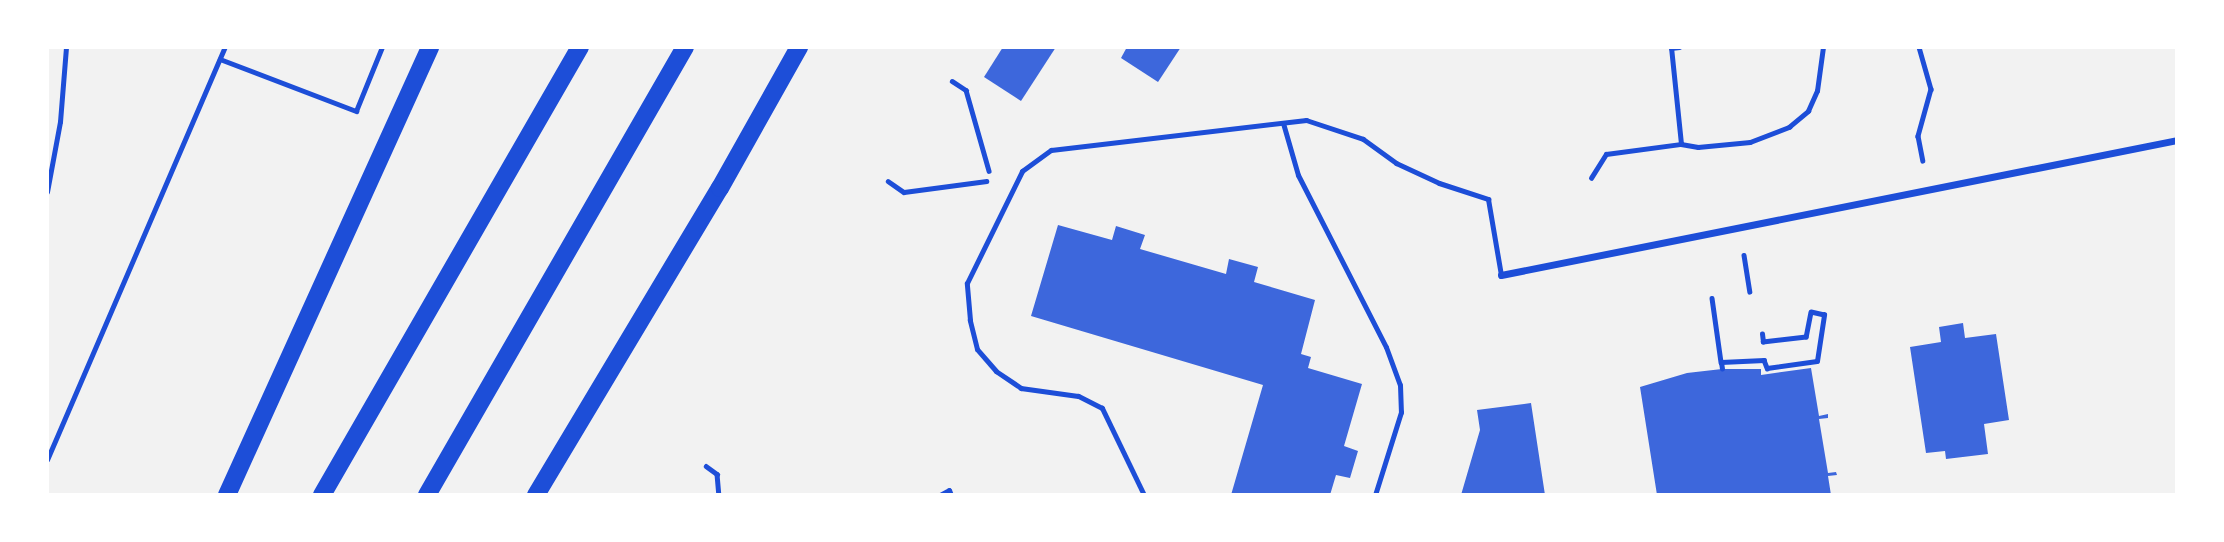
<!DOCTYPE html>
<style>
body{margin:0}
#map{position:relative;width:2224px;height:542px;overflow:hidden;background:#f2f2f2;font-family:"Titillium Web",sans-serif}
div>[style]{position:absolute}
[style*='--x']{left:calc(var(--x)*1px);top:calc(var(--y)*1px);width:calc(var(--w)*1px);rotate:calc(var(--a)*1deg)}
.building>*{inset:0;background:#3d67dc}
.path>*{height:4.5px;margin:-2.25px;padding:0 2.25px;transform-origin:2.25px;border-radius:2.25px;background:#1d4ed8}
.service>*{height:5px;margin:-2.5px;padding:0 2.5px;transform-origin:2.5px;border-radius:2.5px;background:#1d4ed8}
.minor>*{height:7px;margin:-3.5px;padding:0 3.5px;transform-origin:3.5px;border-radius:3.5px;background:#1d4ed8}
.primary>*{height:18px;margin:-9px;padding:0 9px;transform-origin:9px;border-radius:9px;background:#1d4ed8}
span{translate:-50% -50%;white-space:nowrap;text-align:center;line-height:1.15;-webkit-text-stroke:7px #fff;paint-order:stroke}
.frame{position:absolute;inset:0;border:49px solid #fff;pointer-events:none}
</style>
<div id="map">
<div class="building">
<div style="clip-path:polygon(1003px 47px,1056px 47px,1021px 101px,984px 77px)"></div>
<div style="clip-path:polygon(1127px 47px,1181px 47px,1158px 82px,1121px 58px)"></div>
<div style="clip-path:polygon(1058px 225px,1112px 240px,1116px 226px,1145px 235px,1140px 249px,1226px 274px,1229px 259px,1258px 267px,1254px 282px,1315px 300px,1301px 354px,1311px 357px,1308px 368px,1362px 384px,1344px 446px,1358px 451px,1350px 478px,1336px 475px,1330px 495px,1231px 495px,1263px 385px,1031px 316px)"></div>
<div style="clip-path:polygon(1963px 323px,1965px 338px,1996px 334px,2009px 420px,1984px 424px,1988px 454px,1946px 459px,1945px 451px,1926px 453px,1910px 347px,1941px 342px,1939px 327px)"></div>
<div style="clip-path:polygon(1811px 368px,1819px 416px,1828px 414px,1828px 418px,1819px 419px,1828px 473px,1836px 472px,1837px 475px,1828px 476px,1831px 495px,1657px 495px,1640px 387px,1687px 373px,1722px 369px,1761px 369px,1761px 375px)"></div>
<div style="clip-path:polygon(1531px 403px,1545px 495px,1461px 495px,1480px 430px,1477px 410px)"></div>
</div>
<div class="path">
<div style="--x:1919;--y:47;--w:44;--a:74.1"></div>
<div style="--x:1931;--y:89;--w:49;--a:105.5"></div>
<div style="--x:1918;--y:136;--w:25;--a:79"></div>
<div style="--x:220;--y:59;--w:146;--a:20.9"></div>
<div style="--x:356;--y:111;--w:69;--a:-67.9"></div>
<div style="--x:952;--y:81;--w:17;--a:33"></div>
<div style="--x:966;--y:90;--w:84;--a:74.1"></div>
<div style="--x:1681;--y:144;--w:17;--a:10"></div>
<div style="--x:1698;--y:147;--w:52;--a:-5.5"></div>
<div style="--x:1750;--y:142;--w:42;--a:-21"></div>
<div style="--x:1789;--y:127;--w:25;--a:-40"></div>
<div style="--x:1808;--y:111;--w:22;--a:-66"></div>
<div style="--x:1817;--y:91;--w:44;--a:-82.2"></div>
<div style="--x:1591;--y:178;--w:28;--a:-58"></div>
<div style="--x:1606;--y:154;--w:76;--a:-7.6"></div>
<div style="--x:1681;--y:144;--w:97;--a:-95.9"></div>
<div style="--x:1671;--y:48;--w:8;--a:-7"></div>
<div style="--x:888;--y:181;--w:19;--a:35"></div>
<div style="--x:904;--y:192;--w:83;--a:-7.6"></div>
<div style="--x:47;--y:192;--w:71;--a:-79.5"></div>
<div style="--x:60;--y:122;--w:75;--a:-85.4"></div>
<div style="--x:1744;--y:255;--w:37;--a:81"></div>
<div style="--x:1712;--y:298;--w:65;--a:82"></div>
<div style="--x:1722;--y:369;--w:7;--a:-98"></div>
<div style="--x:1721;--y:362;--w:43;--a:-2.7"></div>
<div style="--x:1764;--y:360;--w:9;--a:69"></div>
<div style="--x:1767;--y:368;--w:50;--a:-8"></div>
<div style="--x:1817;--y:361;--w:47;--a:-81.3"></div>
<div style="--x:1824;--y:315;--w:13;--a:-167"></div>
<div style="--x:1811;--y:312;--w:25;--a:101"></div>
<div style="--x:1806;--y:337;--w:43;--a:173.4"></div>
<div style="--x:1763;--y:342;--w:8;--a:-97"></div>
<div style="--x:47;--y:460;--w:450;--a:-66.7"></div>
<div style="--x:706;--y:466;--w:14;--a:36"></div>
<div style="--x:717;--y:474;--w:21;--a:85"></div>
</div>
<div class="service">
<div style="--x:1283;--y:123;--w:54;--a:73.9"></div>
<div style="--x:1298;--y:175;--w:193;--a:62.9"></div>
<div style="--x:1386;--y:347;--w:40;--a:69.8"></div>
<div style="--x:1400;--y:385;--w:27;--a:88"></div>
<div style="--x:1401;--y:412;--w:87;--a:107.4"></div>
<div style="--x:940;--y:495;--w:10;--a:-29"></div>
<div style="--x:949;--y:490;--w:5;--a:68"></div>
<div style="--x:1144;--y:495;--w:97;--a:-115.8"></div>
<div style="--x:1102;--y:408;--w:27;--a:-153"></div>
<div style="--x:1078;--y:396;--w:58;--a:-172"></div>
<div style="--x:1021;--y:388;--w:30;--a:-146"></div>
<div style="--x:996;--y:371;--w:29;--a:-131"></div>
<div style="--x:977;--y:349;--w:30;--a:-104"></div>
<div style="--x:970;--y:320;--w:37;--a:-95"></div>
<div style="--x:967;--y:283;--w:125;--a:-63.8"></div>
<div style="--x:1022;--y:171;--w:36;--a:-36"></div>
<div style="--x:1051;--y:150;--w:257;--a:-6.7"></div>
<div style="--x:1306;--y:120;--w:60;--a:18.4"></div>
<div style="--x:1363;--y:139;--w:41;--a:36"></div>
<div style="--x:1396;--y:163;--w:47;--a:24.9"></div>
<div style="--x:1439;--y:183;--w:52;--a:18.1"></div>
<div style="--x:1488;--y:199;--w:77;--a:80.3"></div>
</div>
<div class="minor">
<div style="--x:1501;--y:275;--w:689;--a:-11.29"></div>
</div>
<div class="primary">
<div style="--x:227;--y:495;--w:492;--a:-65.6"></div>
<div style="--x:322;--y:495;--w:517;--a:-60.06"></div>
<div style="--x:427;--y:495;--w:517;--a:-60.06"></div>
<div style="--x:536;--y:495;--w:358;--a:-59.1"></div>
<div style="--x:720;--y:188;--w:162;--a:-60.7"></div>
</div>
<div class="frame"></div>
</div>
